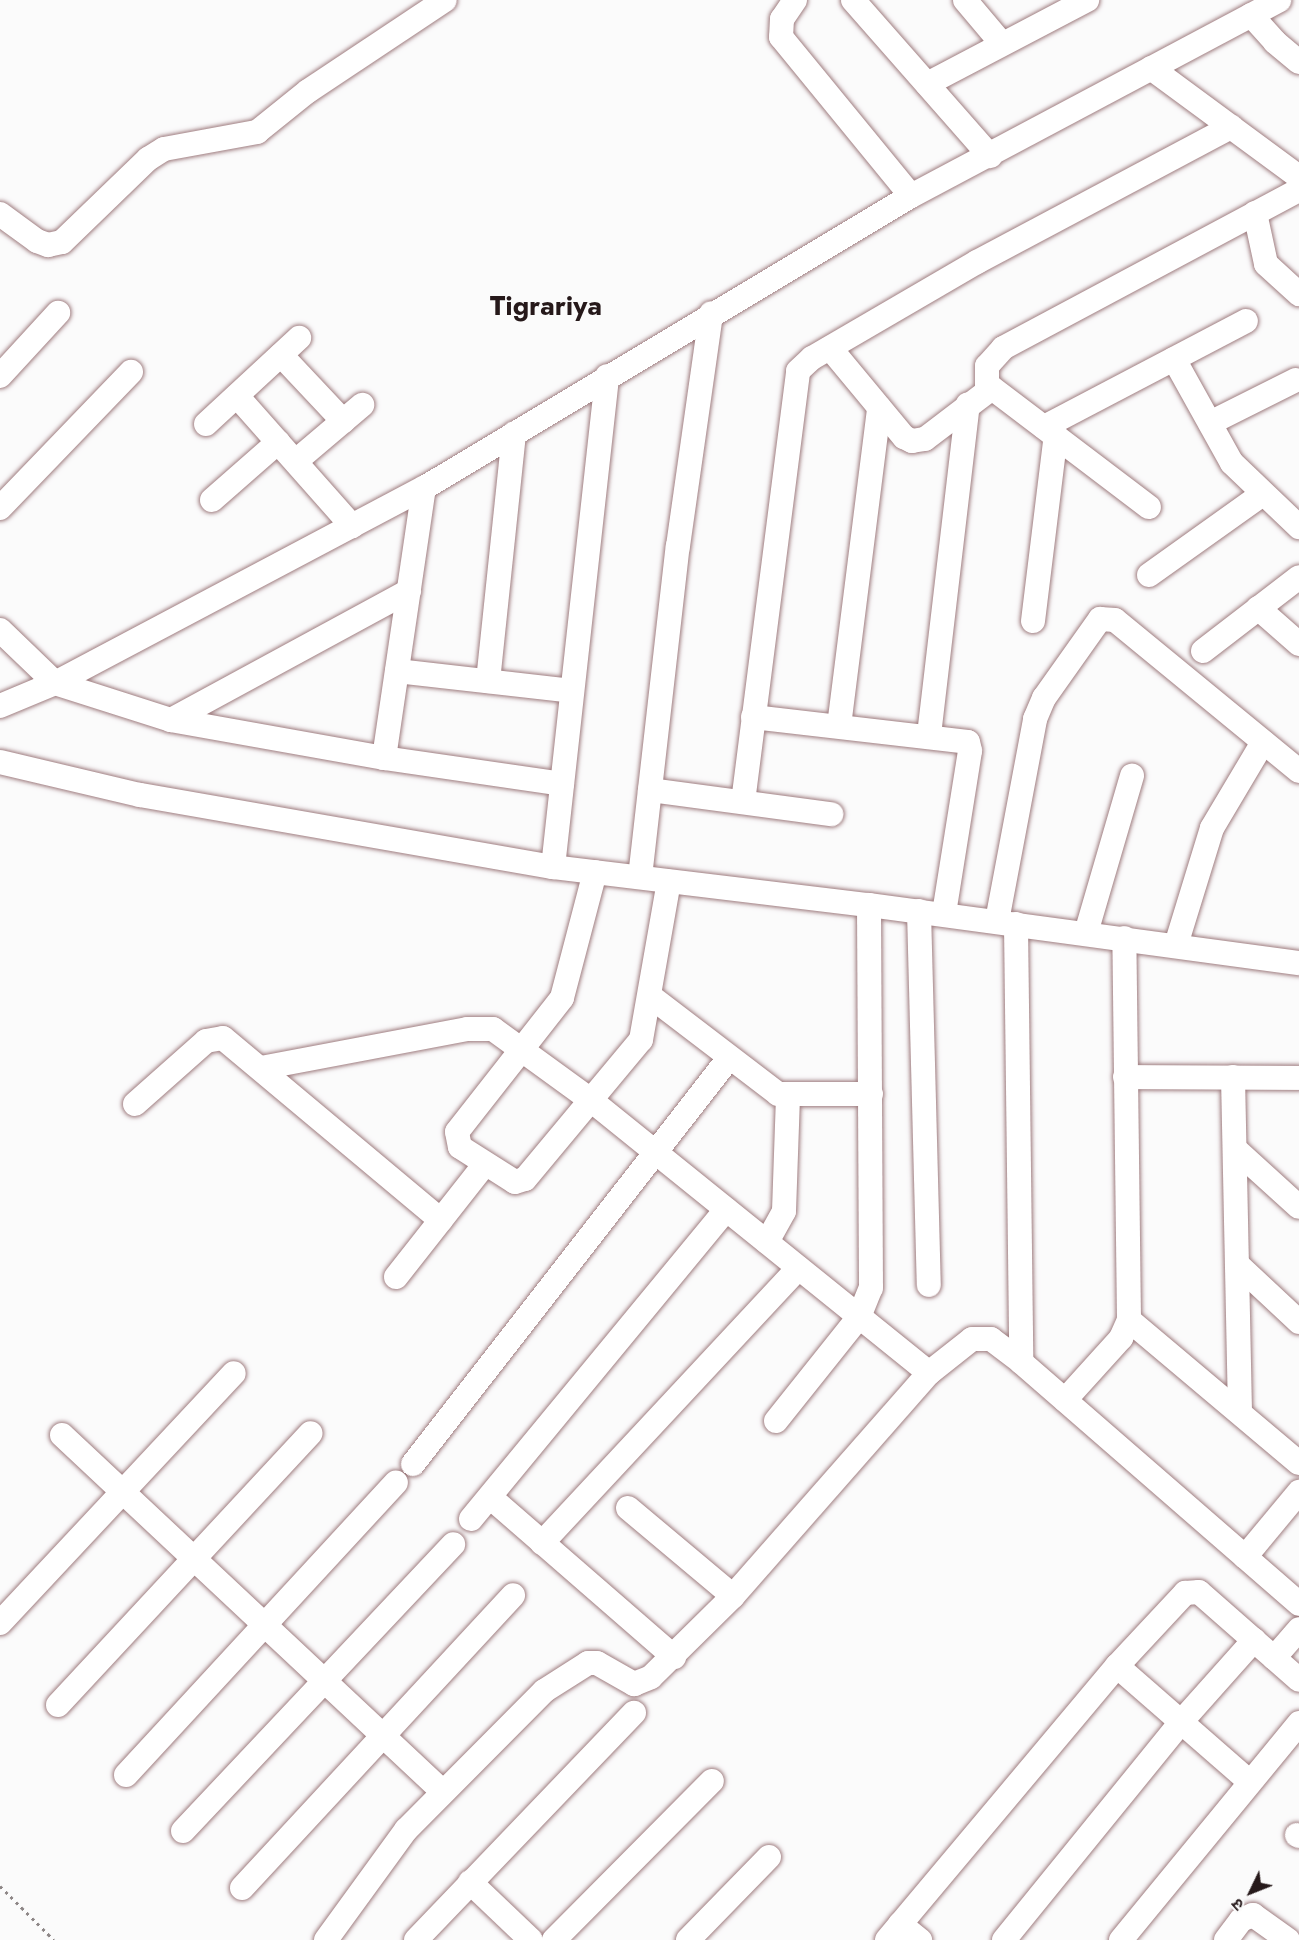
<!DOCTYPE html>
<meta charset="utf-8">
<style>
body{margin:0}
#map{position:relative;width:1299px;height:1940px;overflow:hidden;background:#fbfbfb;font-family:Jost,"Noto Sans Devanagari",sans-serif}
div>[style]{position:absolute}
[style*='--x']{left:calc(var(--x)*1px);top:calc(var(--y)*1px);width:calc(var(--w)*1px);rotate:calc(var(--a)*1deg)}
.path>*{height:3px;margin-top:-1.5px;transform-origin:0;background:repeating-linear-gradient(90deg,#8d8686 0 3px,transparent 0 7.5px)}
.roads{filter:drop-shadow(0 0 2px #9f7d80) drop-shadow(0 0 2px #9f7d80)}
.minor>*{height:24px;margin:-12px;padding:0 12px;transform-origin:12px;border-radius:12px;background:#fff}
span{translate:-50% -50%;white-space:nowrap;text-align:center;line-height:1.15;-webkit-text-stroke:6px #fbfbfb;paint-order:stroke}
.quarter-label{font-size:27px;color:#26191a;font-weight:700}
.north{position:absolute;left:1221px;top:1862px;width:60px;height:60px;-webkit-text-stroke:4px #fbfbfb;paint-order:stroke;rotate:227deg;font-size:16px;font-weight:700;line-height:24px;text-align:center;color:#26191a}
.north::after{content:'';display:block;margin:auto;width:21px;height:27px;background:#26191a;clip-path:polygon(50% 0,100% 100%,50% 72%,0 100%)}
</style>
<div id="map">
<div class="path">
<div style="--x:0;--y:1886;--w:76;--a:45"></div>
</div>
<div class="roads">
<div class="minor">
<div style="--x:795;--y:0;--w:23;--a:124"></div>
<div style="--x:782;--y:19;--w:18;--a:93"></div>
<div style="--x:781;--y:37;--w:205;--a:50.7"></div>
<div style="--x:853;--y:0;--w:208;--a:48.7"></div>
<div style="--x:965;--y:0;--w:57;--a:49.9"></div>
<div style="--x:1251;--y:15;--w:36;--a:48"></div>
<div style="--x:1275;--y:42;--w:31;--a:40"></div>
<div style="--x:1151;--y:68;--w:184;--a:36.4"></div>
<div style="--x:927;--y:84;--w:181;--a:-27.7"></div>
<div style="--x:1255;--y:213;--w:52;--a:77.8"></div>
<div style="--x:1266;--y:264;--w:45;--a:42.3"></div>
<div style="--x:0;--y:214;--w:46;--a:36.1"></div>
<div style="--x:37;--y:241;--w:12;--a:20"></div>
<div style="--x:48;--y:245;--w:14;--a:-12"></div>
<div style="--x:62;--y:242;--w:120;--a:-44"></div>
<div style="--x:148;--y:159;--w:19;--a:-32"></div>
<div style="--x:164;--y:149;--w:95;--a:-10.4"></div>
<div style="--x:257;--y:132;--w:65;--a:-38.8"></div>
<div style="--x:308;--y:91;--w:164;--a:-33.6"></div>
<div style="--x:830;--y:348;--w:116;--a:50.3"></div>
<div style="--x:904;--y:437;--w:9;--a:27"></div>
<div style="--x:912;--y:441;--w:13;--a:-9"></div>
<div style="--x:925;--y:439;--w:84;--a:-37.3"></div>
<div style="--x:992;--y:388;--w:197;--a:37.2"></div>
<div style="--x:281;--y:355;--w:91;--a:46.8"></div>
<div style="--x:1174;--y:359;--w:119;--a:60.9"></div>
<div style="--x:1232;--y:463;--w:93;--a:43.7"></div>
<div style="--x:0;--y:376;--w:86;--a:-47.4"></div>
<div style="--x:987;--y:389;--w:23;--a:-90"></div>
<div style="--x:987;--y:366;--w:24;--a:-48"></div>
<div style="--x:1003;--y:348;--w:336;--a:-28.1"></div>
<div style="--x:237;--y:396;--w:174;--a:48.5"></div>
<div style="--x:1210;--y:423;--w:96;--a:-26.6"></div>
<div style="--x:206;--y:424;--w:127;--a:-42.8"></div>
<div style="--x:1044;--y:427;--w:228;--a:-27.7"></div>
<div style="--x:296;--y:461;--w:87;--a:-40.3"></div>
<div style="--x:212;--y:500;--w:88;--a:-41.3"></div>
<div style="--x:0;--y:508;--w:189;--a:-46.1"></div>
<div style="--x:1149;--y:575;--w:138;--a:-35.5"></div>
<div style="--x:1258;--y:608;--w:55;--a:41.3"></div>
<div style="--x:1033;--y:621;--w:187;--a:-83"></div>
<div style="--x:0;--y:630;--w:76;--a:43.9"></div>
<div style="--x:55;--y:683;--w:122;--a:17.7"></div>
<div style="--x:171;--y:720;--w:216;--a:10.1"></div>
<div style="--x:384;--y:758;--w:180;--a:8.3"></div>
<div style="--x:1203;--y:651;--w:121;--a:-37.6"></div>
<div style="--x:397;--y:671;--w:176;--a:6.5"></div>
<div style="--x:488;--y:681;--w:249;--a:-84"></div>
<div style="--x:0;--y:706;--w:60;--a:-22.7"></div>
<div style="--x:55;--y:683;--w:417;--a:-27.9"></div>
<div style="--x:424;--y:488;--w:568;--a:-30.95"></div>
<div style="--x:911;--y:196;--w:417;--a:-28"></div>
<div style="--x:753;--y:717;--w:216;--a:6.6"></div>
<div style="--x:968;--y:742;--w:9;--a:77"></div>
<div style="--x:970;--y:751;--w:165;--a:99.1"></div>
<div style="--x:171;--y:720;--w:271;--a:-28.5"></div>
<div style="--x:839;--y:726;--w:321;--a:-82.8"></div>
<div style="--x:929;--y:735;--w:333;--a:-83.3"></div>
<div style="--x:384;--y:758;--w:273;--a:-81.6"></div>
<div style="--x:0;--y:762;--w:144;--a:13.3"></div>
<div style="--x:140;--y:795;--w:419;--a:9.9"></div>
<div style="--x:553;--y:867;--w:318;--a:6.9"></div>
<div style="--x:869;--y:905;--w:434;--a:7.7"></div>
<div style="--x:650;--y:790;--w:183;--a:7.6"></div>
<div style="--x:743;--y:802;--w:434;--a:-82.7"></div>
<div style="--x:798;--y:371;--w:19;--a:-43"></div>
<div style="--x:812;--y:358;--w:191;--a:-30.2"></div>
<div style="--x:977;--y:262;--w:288;--a:-28"></div>
<div style="--x:553;--y:867;--w:494;--a:-83.7"></div>
<div style="--x:595;--y:872;--w:130;--a:104.7"></div>
<div style="--x:562;--y:998;--w:170;--a:128.1"></div>
<div style="--x:457;--y:1132;--w:15;--a:79"></div>
<div style="--x:460;--y:1147;--w:65;--a:32.5"></div>
<div style="--x:515;--y:1182;--w:10;--a:-17"></div>
<div style="--x:525;--y:1179;--w:181;--a:-50.2"></div>
<div style="--x:641;--y:1040;--w:161;--a:-80"></div>
<div style="--x:640;--y:877;--w:333;--a:-83.5"></div>
<div style="--x:678;--y:546;--w:235;--a:-81.9"></div>
<div style="--x:919;--y:911;--w:374;--a:88.5"></div>
<div style="--x:997;--y:921;--w:206;--a:-79.3"></div>
<div style="--x:1035;--y:719;--w:23;--a:-67"></div>
<div style="--x:1044;--y:698;--w:97;--a:-54.7"></div>
<div style="--x:1100;--y:619;--w:15;--a:4"></div>
<div style="--x:1115;--y:620;--w:238;--a:39.4"></div>
<div style="--x:1016;--y:924;--w:438;--a:89.3"></div>
<div style="--x:1086;--y:933;--w:164;--a:-73.7"></div>
<div style="--x:1176;--y:945;--w:122;--a:-72.9"></div>
<div style="--x:1212;--y:828;--w:100;--a:-59.3"></div>
<div style="--x:650;--y:996;--w:161;--a:37.4"></div>
<div style="--x:778;--y:1094;--w:93;--a:0"></div>
<div style="--x:261;--y:1068;--w:210;--a:-10.7"></div>
<div style="--x:467;--y:1029;--w:26;--a:0"></div>
<div style="--x:493;--y:1029;--w:122;--a:36"></div>
<div style="--x:592;--y:1101;--w:433;--a:38.9"></div>
<div style="--x:1125;--y:1077;--w:174;--a:0.3"></div>
<div style="--x:1233;--y:1077;--w:333;--a:88.8"></div>
<div style="--x:135;--y:1104;--w:95;--a:-41.6"></div>
<div style="--x:206;--y:1041;--w:17;--a:-10"></div>
<div style="--x:223;--y:1038;--w:284;--a:39.9"></div>
<div style="--x:1235;--y:1149;--w:86;--a:42.2"></div>
<div style="--x:767;--y:1242;--w:35;--a:-61"></div>
<div style="--x:784;--y:1211;--w:115;--a:-88"></div>
<div style="--x:1237;--y:1264;--w:85;--a:43.1"></div>
<div style="--x:396;--y:1277;--w:144;--a:-51.8"></div>
<div style="--x:1129;--y:1320;--w:222;--a:40.1"></div>
<div style="--x:1065;--y:1400;--w:84;--a:-47.9"></div>
<div style="--x:1121;--y:1338;--w:20;--a:-66"></div>
<div style="--x:1129;--y:1320;--w:382;--a:-90.7"></div>
<div style="--x:776;--y:1421;--w:133;--a:-51.4"></div>
<div style="--x:859;--y:1317;--w:31;--a:-68"></div>
<div style="--x:871;--y:1288;--w:383;--a:-90.3"></div>
<div style="--x:62;--y:1435;--w:521;--a:43.13"></div>
<div style="--x:413;--y:1464;--w:514;--a:-52.11"></div>
<div style="--x:490;--y:1497;--w:244;--a:41"></div>
<div style="--x:628;--y:1508;--w:137;--a:40"></div>
<div style="--x:471;--y:1519;--w:401;--a:-50.5"></div>
<div style="--x:542;--y:1543;--w:376;--a:-47"></div>
<div style="--x:1245;--y:1557;--w:85;--a:-50.3"></div>
<div style="--x:0;--y:1623;--w:342;--a:-46.9"></div>
<div style="--x:1274;--y:1658;--w:38;--a:-49"></div>
<div style="--x:1117;--y:1666;--w:175;--a:41.1"></div>
<div style="--x:58;--y:1705;--w:371;--a:-47.1"></div>
<div style="--x:126;--y:1775;--w:398;--a:-47.3"></div>
<div style="--x:183;--y:1831;--w:394;--a:-46.7"></div>
<div style="--x:1297;--y:1835;--w:2;--a:27"></div>
<div style="--x:470;--y:1882;--w:84;--a:43.6"></div>
<div style="--x:242;--y:1888;--w:399;--a:-47.2"></div>
<div style="--x:900;--y:1924;--w:26;--a:39"></div>
<div style="--x:326;--y:1940;--w:136;--a:-54"></div>
<div style="--x:406;--y:1830;--w:196;--a:-45.2"></div>
<div style="--x:544;--y:1691;--w:52;--a:-32.5"></div>
<div style="--x:588;--y:1663;--w:9;--a:0"></div>
<div style="--x:597;--y:1663;--w:43;--a:29.6"></div>
<div style="--x:634;--y:1684;--w:18;--a:-22"></div>
<div style="--x:651;--y:1677;--w:115;--a:-44.6"></div>
<div style="--x:733;--y:1596;--w:297;--a:-48.7"></div>
<div style="--x:929;--y:1373;--w:55;--a:-38.3"></div>
<div style="--x:972;--y:1339;--w:19;--a:0"></div>
<div style="--x:991;--y:1339;--w:38;--a:37"></div>
<div style="--x:1021;--y:1362;--w:369;--a:41"></div>
<div style="--x:416;--y:1940;--w:315;--a:-46.2"></div>
<div style="--x:554;--y:1940;--w:224;--a:-45.2"></div>
<div style="--x:688;--y:1940;--w:116;--a:-45.7"></div>
<div style="--x:887;--y:1940;--w:358;--a:-50"></div>
<div style="--x:1117;--y:1666;--w:100;--a:-47"></div>
<div style="--x:1185;--y:1593;--w:14;--a:-4"></div>
<div style="--x:1199;--y:1592;--w:133;--a:41.3"></div>
<div style="--x:1004;--y:1940;--w:281;--a:-50.9"></div>
<div style="--x:1181;--y:1722;--w:110;--a:-48.3"></div>
<div style="--x:1121;--y:1940;--w:281;--a:-50.6"></div>
<div style="--x:1226;--y:1940;--w:25;--a:-53"></div>
<div style="--x:1241;--y:1920;--w:13;--a:-23"></div>
<div style="--x:1253;--y:1915;--w:43;--a:35.5"></div>
</div>
</div>
<div class="quarter-label">
<span style="left:546px;top:306px">Tigrariya</span>
</div>
<div class="north">उ</div>
</div>
